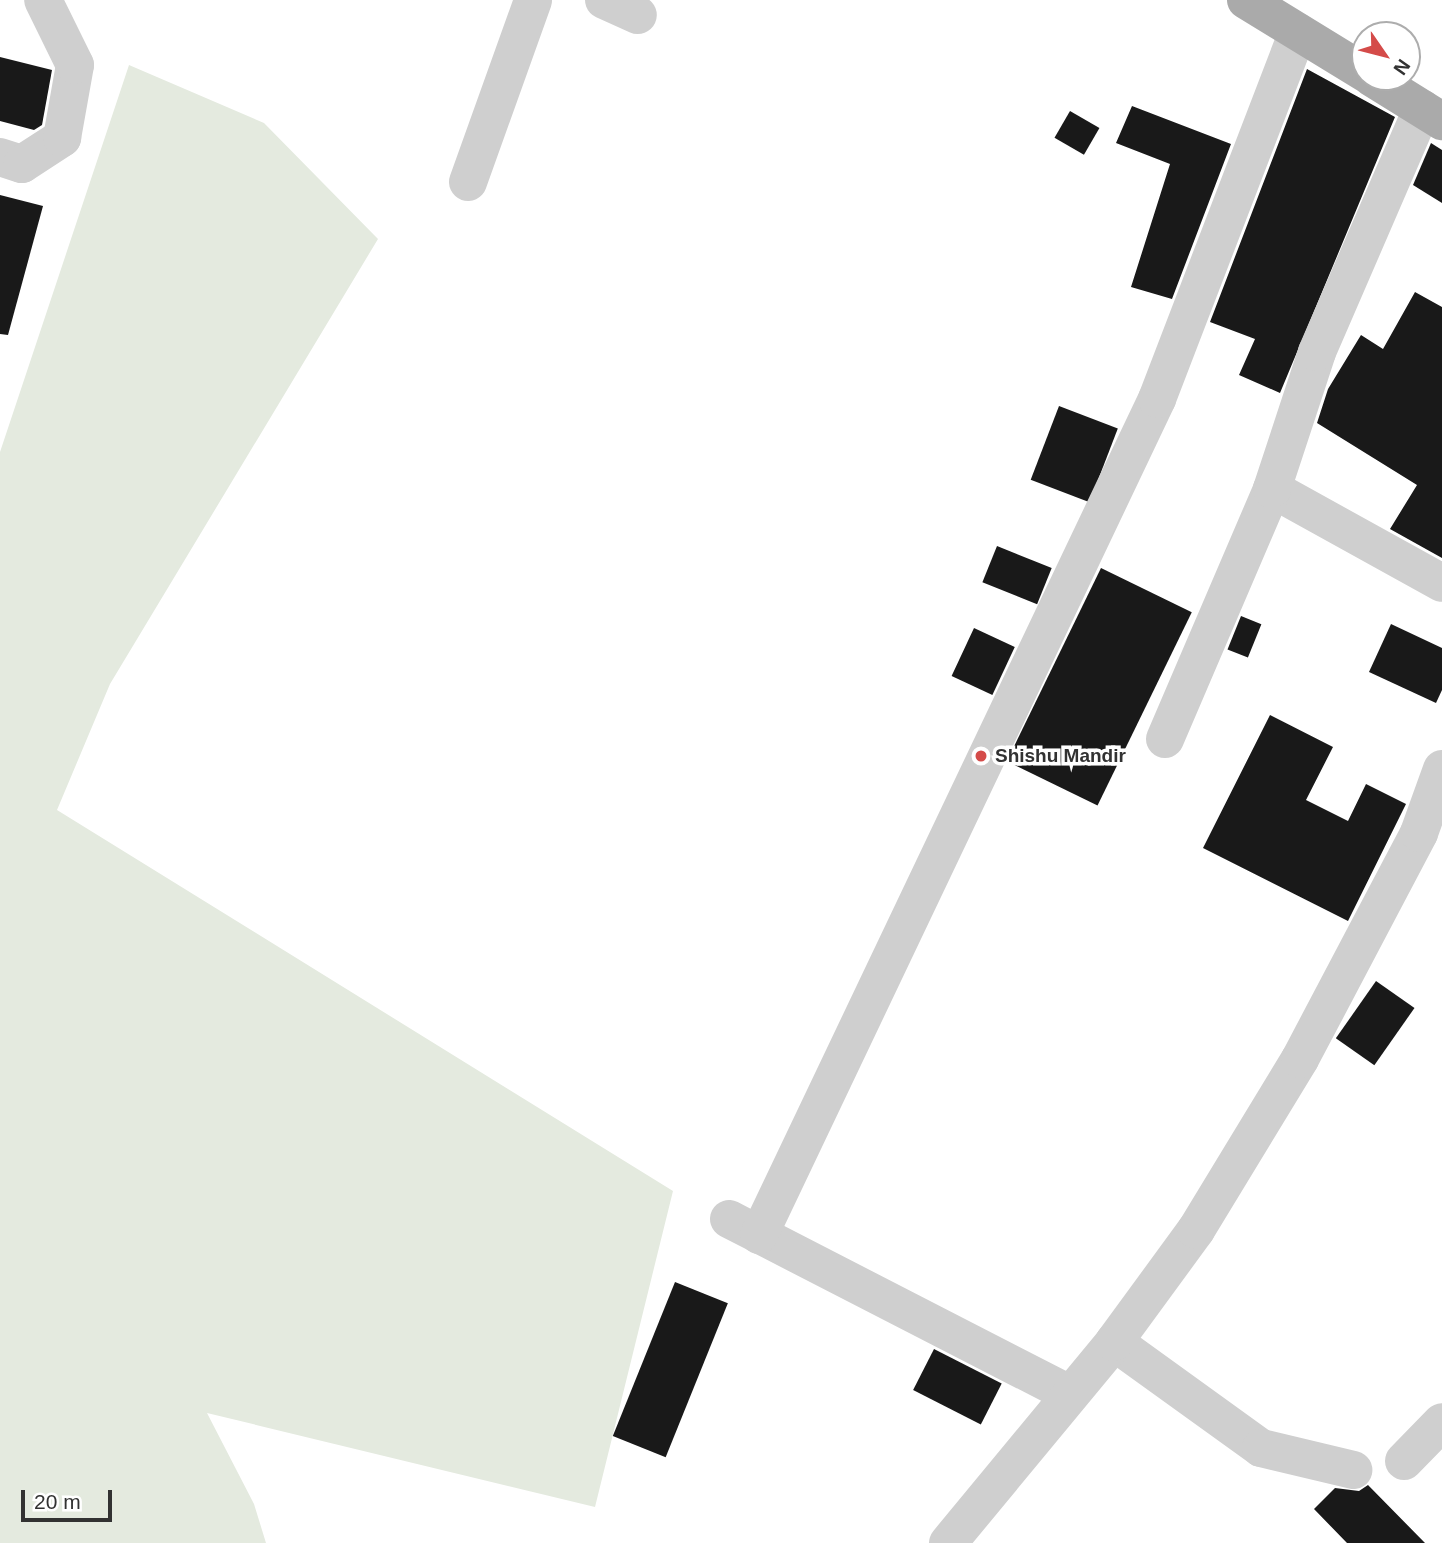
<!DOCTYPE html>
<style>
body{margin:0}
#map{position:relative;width:1442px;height:1543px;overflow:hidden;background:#fff;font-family:Helvetica,sans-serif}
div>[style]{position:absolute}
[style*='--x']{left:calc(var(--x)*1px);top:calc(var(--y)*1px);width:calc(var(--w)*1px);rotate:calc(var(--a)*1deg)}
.green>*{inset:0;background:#e4eadf}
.building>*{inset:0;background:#191919;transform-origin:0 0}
.minor>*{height:38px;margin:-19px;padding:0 19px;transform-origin:19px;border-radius:19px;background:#cfcfcf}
.major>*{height:38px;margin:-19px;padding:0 19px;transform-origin:19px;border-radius:19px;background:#aaa}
.dots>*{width:19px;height:19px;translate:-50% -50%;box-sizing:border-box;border:4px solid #fff;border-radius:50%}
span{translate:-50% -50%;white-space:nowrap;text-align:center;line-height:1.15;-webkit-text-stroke:7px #fff;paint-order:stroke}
.poi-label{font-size:19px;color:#323232;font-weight:700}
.left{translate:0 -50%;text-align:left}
.north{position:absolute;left:1351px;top:21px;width:70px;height:70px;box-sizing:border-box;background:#fff;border:2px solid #adadad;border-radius:50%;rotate:125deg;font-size:19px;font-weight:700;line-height:28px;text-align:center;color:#323232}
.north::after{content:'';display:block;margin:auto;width:24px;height:32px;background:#d44b49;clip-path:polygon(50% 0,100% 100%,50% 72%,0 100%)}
.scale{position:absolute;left:21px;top:1490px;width:91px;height:32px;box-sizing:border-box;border:4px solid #323232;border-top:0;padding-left:9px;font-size:21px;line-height:24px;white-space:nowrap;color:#323232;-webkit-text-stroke:5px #fff;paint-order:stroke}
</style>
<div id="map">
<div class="green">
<div style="clip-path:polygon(129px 65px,264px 123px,378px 239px,110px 684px,57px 810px,673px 1191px,595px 1507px,207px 1413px,254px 1504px,266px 1543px,0 1543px,0 452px)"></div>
</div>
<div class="building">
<div style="clip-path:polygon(0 57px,52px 70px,42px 125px,34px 130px,0 121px)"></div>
<div style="clip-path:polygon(1307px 69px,1395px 117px,1280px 393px,1239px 375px,1255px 339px,1210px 322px)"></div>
<div style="clip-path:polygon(1132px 106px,1231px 144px,1172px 299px,1131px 287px,1170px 164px,1116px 143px)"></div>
<div style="left:1070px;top:111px;width:34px;height:31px;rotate:30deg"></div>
<div style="clip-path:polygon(1431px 143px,1442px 150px,1442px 203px,1413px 185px)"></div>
<div style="clip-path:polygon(0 195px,43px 206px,8px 335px,0 334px)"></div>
<div style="clip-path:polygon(1415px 292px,1442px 307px,1442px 558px,1390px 529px,1417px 485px,1317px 423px,1328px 389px,1361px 335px,1383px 349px)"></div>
<div style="left:1059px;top:406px;width:63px;height:79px;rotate:21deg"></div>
<div style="left:997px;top:546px;width:59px;height:39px;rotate:22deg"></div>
<div style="left:1101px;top:568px;width:101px;height:215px;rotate:26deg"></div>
<div style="left:1241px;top:616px;width:22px;height:36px;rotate:22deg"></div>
<div style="clip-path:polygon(1391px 624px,1442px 648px,1442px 690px,1436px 703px,1369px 672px)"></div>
<div style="left:974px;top:628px;width:45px;height:53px;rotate:25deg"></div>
<div style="clip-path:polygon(1270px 715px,1333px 747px,1306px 800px,1348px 821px,1366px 784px,1406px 804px,1348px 921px,1203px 848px)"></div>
<div style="left:1376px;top:981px;width:47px;height:70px;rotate:35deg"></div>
<div style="left:675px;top:1282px;width:57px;height:166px;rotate:22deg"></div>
<div style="left:934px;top:1349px;width:76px;height:46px;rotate:27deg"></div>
<div style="clip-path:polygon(1368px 1485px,1425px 1543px,1347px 1543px,1314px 1509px,1335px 1488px,1359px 1491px)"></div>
</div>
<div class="minor">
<div style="--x:604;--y:0;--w:37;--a:24"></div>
<div style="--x:0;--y:157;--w:23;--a:18"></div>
<div style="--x:22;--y:164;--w:48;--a:-33"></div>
<div style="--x:62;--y:138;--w:74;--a:-79.9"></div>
<div style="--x:75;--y:65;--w:72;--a:-116.2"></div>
<div style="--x:468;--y:182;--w:193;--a:-70.3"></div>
<div style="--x:1272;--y:489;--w:194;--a:28.9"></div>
<div style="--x:1165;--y:739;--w:272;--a:-66.8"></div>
<div style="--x:1272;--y:489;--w:144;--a:-71.8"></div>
<div style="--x:1317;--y:352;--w:265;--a:-66.6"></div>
<div style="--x:729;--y:1219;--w:381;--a:27.2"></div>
<div style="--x:759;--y:1235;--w:926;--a:-64.54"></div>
<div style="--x:1157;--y:399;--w:393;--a:-69"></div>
<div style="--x:1114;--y:1342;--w:181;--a:35.8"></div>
<div style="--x:1261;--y:1448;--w:95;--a:13.4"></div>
<div style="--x:1404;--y:1461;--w:54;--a:-45.7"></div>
<div style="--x:948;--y:1543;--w:261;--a:-50.4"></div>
<div style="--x:1114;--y:1342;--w:139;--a:-53.8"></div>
<div style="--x:1196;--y:1230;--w:200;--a:-58.7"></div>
<div style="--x:1300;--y:1059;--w:255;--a:-62.2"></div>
<div style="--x:1419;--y:833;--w:68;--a:-70.2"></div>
</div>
<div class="major">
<div style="--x:1246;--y:0;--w:140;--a:31.5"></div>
<div style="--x:1371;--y:77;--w:84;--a:31.8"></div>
</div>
<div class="dots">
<div style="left:981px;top:756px;background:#d44b49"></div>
</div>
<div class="poi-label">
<span class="left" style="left:995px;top:756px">Shishu Mandir</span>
</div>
<div class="north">N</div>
<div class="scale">20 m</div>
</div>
